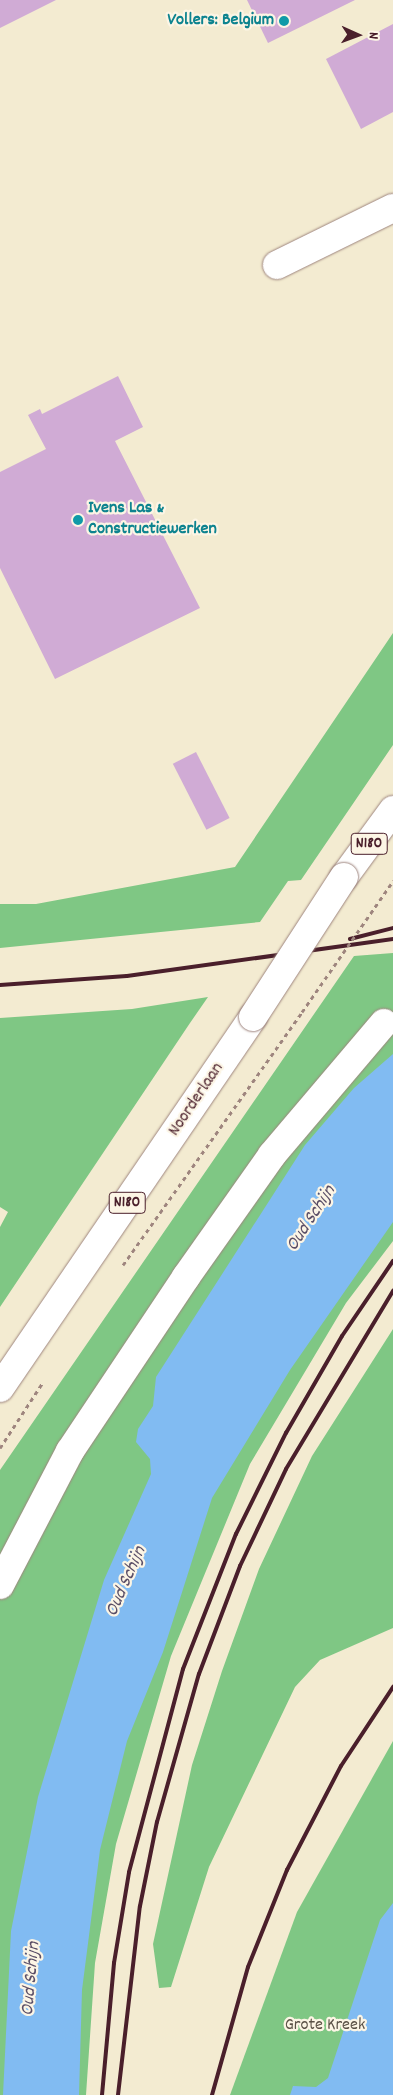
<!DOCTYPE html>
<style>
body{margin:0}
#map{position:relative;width:393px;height:2095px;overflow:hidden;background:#f3ebd1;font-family:Dekko,sans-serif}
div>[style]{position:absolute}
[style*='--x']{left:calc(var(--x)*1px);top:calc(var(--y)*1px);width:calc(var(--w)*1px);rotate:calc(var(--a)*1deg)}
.green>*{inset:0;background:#7fc784}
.water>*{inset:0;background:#81bbf2}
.building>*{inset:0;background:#d0abd5;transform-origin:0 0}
.path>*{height:3px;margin-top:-1.5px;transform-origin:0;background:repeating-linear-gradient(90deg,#9e857e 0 4px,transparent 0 8px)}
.roads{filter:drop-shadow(0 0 1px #9e857e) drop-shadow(0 0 1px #9e857e)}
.minor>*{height:28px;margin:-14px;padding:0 14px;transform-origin:14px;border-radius:14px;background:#fff}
.major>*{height:28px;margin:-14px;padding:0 14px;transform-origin:14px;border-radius:14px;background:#fff}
.rail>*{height:4px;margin:-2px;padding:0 2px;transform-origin:2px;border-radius:2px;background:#4a1f2b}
.path-bridge>*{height:3px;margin-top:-1.5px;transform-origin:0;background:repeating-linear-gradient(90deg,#9e857e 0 4px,transparent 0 8px)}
.bridges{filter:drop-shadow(0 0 1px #9e857e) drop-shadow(0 0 1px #9e857e)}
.major-bridge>*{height:28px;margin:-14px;padding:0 14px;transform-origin:14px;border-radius:14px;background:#fff}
.dots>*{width:14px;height:14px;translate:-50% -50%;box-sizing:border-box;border:2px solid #fcf5e5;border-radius:50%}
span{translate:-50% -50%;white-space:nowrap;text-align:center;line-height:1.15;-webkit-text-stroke:4.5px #fcf5e5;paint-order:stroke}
.shield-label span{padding:1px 4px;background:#fcf5e5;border:1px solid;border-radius:4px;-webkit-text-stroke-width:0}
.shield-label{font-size:16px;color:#4a1f2b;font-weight:700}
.culture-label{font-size:18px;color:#0d838f;font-weight:700}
.right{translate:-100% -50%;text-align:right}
.left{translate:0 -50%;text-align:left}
.street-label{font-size:18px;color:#4a1f2b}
.park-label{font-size:18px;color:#5a5146}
.water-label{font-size:19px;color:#5a4e67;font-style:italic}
.north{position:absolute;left:333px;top:10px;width:50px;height:50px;-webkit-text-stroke:4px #fcf5e5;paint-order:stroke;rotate:92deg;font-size:14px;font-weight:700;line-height:20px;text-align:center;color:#4a1f2b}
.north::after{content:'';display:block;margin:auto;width:18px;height:22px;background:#4a1f2b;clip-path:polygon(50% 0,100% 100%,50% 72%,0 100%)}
</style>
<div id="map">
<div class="green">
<div style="clip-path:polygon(393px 633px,393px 745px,301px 880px,288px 881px,260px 922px,0 948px,0 904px,36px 904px,235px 867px)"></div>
<div style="clip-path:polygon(393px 953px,393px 1241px,346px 1303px,250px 1464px,171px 1656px,116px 1844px,95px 1963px,86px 2095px,0 2095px,0 1470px,354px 956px)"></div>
<div style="clip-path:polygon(208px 997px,190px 1023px,0 1307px,0 1227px,8px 1212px,0 1207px,0 1018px,132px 1009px)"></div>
<div style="clip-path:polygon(393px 1329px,393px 1628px,320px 1660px,295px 1687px,209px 1867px,171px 1987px,159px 1988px,153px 1944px,192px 1765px,222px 1671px,259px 1569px,312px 1456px)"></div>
<div style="clip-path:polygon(393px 1741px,393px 2095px,230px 2095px,297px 1912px)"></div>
</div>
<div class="water">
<div style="clip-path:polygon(393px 1054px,393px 1222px,290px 1370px,212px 1498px,163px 1652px,127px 1741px,100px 1850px,82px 1990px,79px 2095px,3px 2095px,11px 1931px,38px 1797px,104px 1580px,151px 1474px,150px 1459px,136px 1442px,138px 1429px,153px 1406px,156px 1377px,305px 1145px,354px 1088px)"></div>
<div style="clip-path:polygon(393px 1903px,393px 2095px,290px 2095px,293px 2086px,316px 2087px,328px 2078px,380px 1920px)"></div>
</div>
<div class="building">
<div style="clip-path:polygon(0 0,56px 0,0 28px)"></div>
<div style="clip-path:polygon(247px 0,355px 0,268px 43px)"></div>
<div style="clip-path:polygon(393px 24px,393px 112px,361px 129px,326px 59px)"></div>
<div style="clip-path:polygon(118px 376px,143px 427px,115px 441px,200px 608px,55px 679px,0 568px,0 472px,46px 449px,28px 415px,40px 409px,42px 414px)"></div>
<div style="left:196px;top:752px;width:74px;height:26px;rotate:63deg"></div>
</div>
<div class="path">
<div style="--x:123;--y:1265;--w:310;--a:-54.7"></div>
<div style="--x:0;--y:1448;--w:79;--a:-56.9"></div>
</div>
<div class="roads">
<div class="minor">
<div style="--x:277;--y:265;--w:129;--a:-26.2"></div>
<div style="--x:0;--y:1585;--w:151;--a:-62.4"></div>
<div style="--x:70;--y:1451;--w:209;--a:-56.3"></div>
<div style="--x:186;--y:1277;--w:149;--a:-54.8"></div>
<div style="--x:272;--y:1155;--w:173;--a:-49.7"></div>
</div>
<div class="major">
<div style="--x:344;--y:877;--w:83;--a:-53.8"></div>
<div style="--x:0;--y:1388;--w:449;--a:-55.7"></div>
</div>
</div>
<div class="rail">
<div style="--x:350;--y:939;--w:44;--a:-14.3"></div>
<div style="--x:0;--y:985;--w:127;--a:-4.1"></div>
<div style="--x:127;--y:976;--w:269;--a:-7.9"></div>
<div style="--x:102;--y:2095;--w:133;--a:-84.8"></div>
<div style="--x:114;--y:1963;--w:92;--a:-80.6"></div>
<div style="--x:129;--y:1872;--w:210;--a:-75.1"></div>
<div style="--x:183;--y:1669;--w:145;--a:-68.6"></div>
<div style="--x:236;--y:1534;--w:113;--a:-63.7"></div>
<div style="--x:286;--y:1433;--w:112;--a:-60"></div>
<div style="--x:342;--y:1336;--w:91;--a:-55.8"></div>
<div style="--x:118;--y:2095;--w:190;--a:-83.4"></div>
<div style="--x:140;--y:1906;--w:86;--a:-78.6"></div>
<div style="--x:157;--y:1822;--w:154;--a:-74.2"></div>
<div style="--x:199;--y:1674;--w:116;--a:-69.2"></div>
<div style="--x:240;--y:1566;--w:107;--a:-64.6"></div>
<div style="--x:286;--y:1469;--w:208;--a:-59"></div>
<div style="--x:212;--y:2095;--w:133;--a:-74.3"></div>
<div style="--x:248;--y:1967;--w:105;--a:-68.1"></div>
<div style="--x:287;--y:1870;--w:117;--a:-62.6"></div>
<div style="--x:341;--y:1766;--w:95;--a:-56.6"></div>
</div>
<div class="path-bridge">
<div style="--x:302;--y:1012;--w:160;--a:-55.2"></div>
</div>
<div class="bridges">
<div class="major-bridge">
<div style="--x:253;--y:1017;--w:167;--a:-57"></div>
</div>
</div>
<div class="dots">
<div style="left:284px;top:21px;background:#0f9aa8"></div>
<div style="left:78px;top:520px;background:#0f9aa8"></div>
</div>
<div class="shield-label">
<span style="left:369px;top:844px">N180</span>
<span style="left:127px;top:1203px">N180</span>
</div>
<div class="culture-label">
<span class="right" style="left:274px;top:21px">Vollers: Belgium</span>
<span class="left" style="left:88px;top:520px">Ivens Las &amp;<br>Constructiewerken</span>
</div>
<div class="street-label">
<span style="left:197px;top:1100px;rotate:-56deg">Noorderlaan</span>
</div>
<div class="park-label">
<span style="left:325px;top:2026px">Grote Kreek</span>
</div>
<div class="water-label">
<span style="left:312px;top:1219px;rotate:-57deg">Oud Schijn</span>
<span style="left:127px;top:1582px;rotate:-66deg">Oud Schijn</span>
<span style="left:32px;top:1979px;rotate:-85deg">Oud Schijn</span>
</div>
<div class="north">N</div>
</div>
